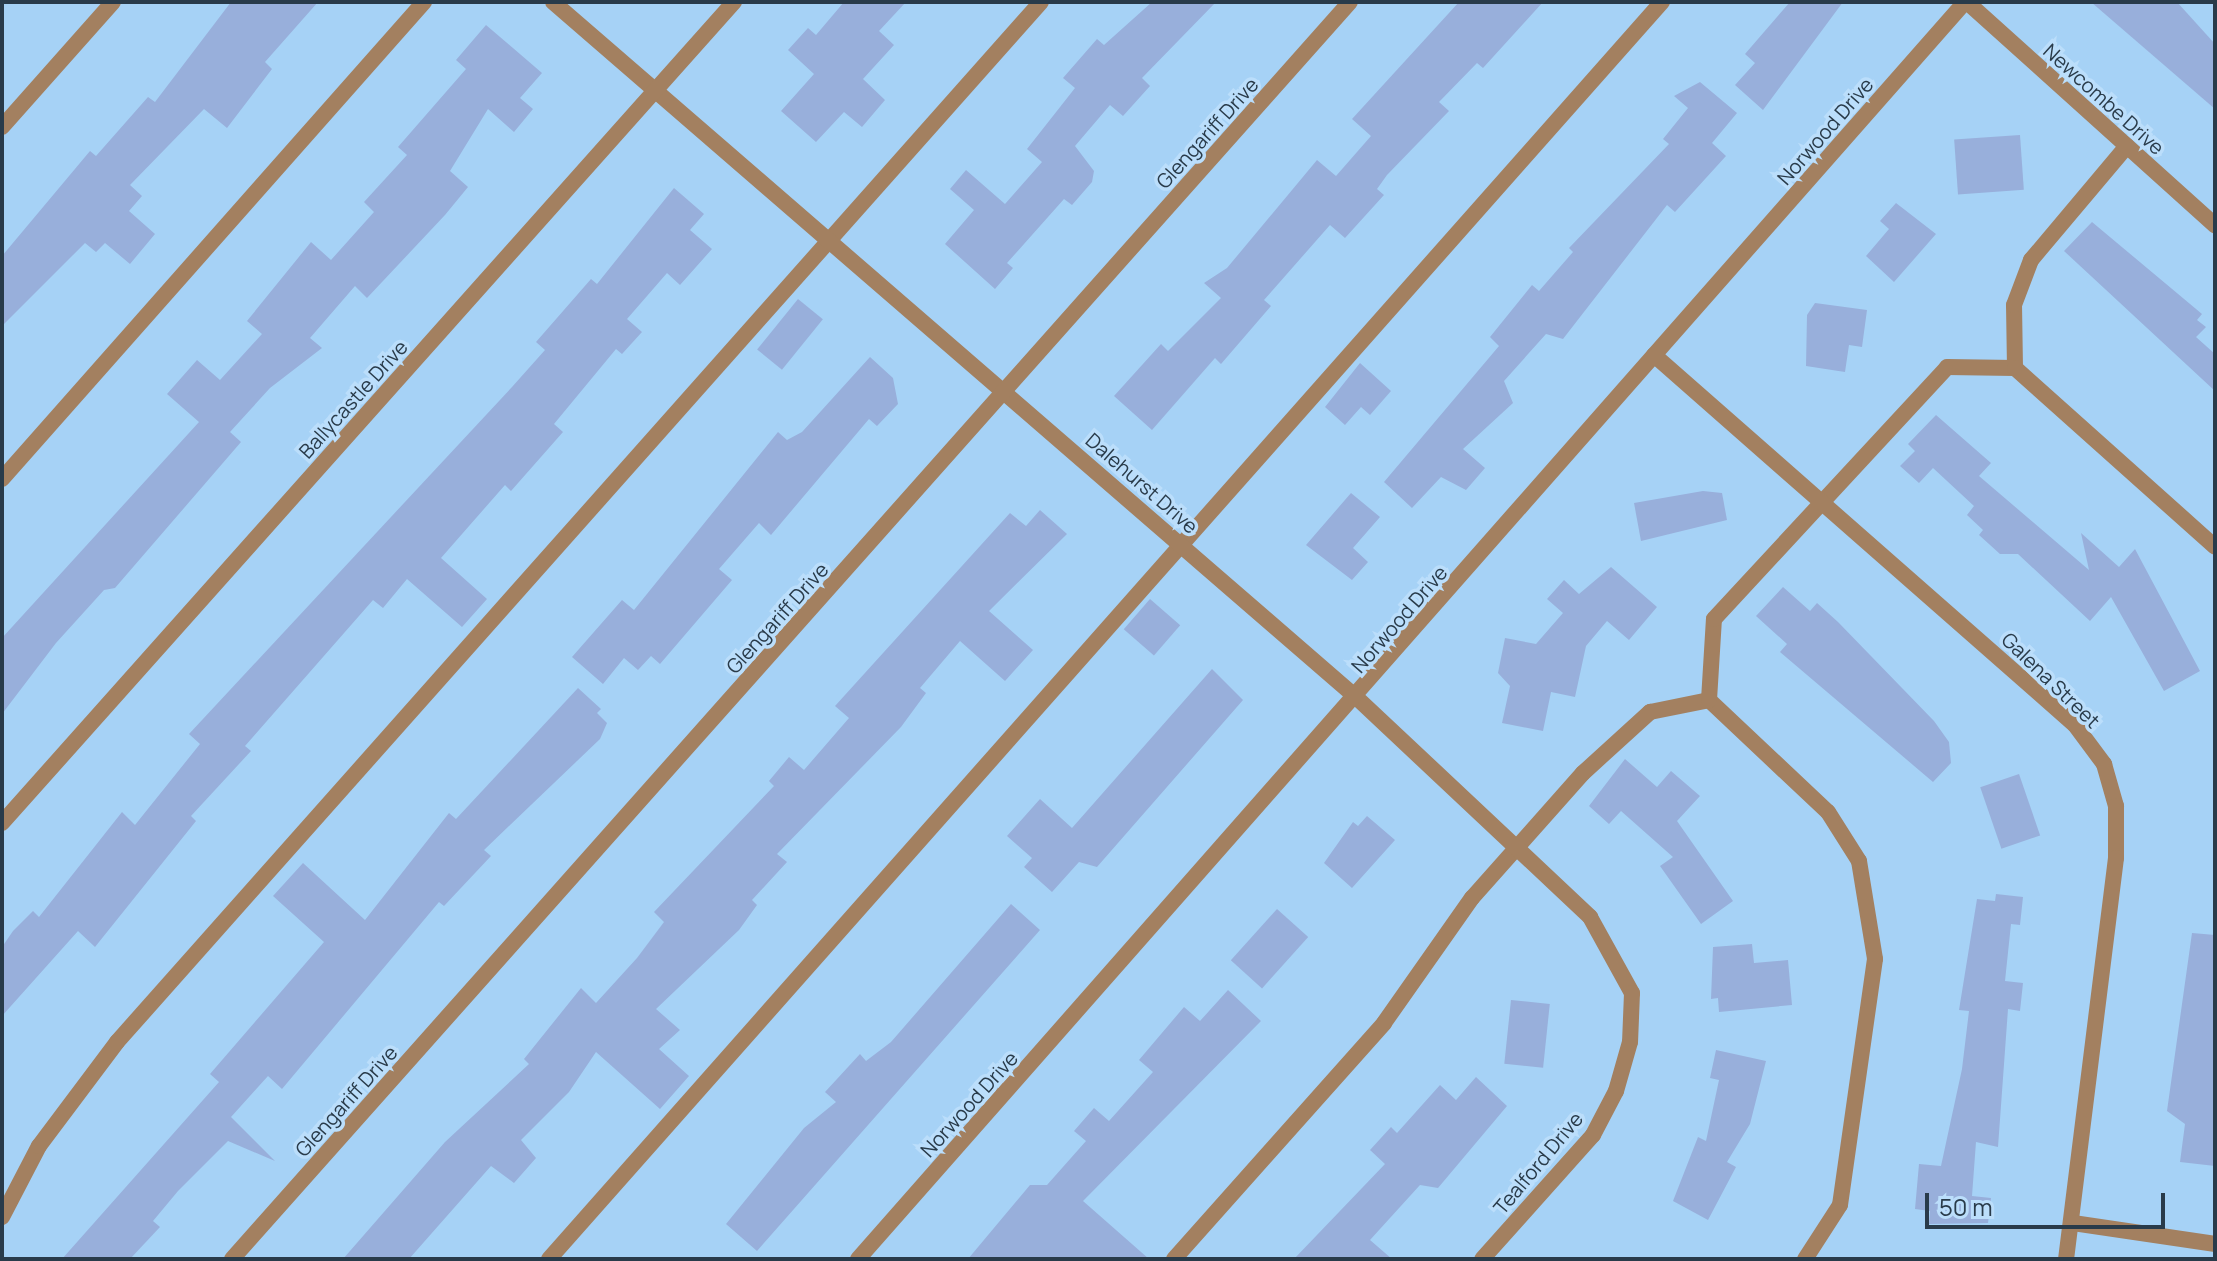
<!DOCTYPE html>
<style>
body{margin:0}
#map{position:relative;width:2217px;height:1261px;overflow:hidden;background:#a6d2f6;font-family:Manrope,sans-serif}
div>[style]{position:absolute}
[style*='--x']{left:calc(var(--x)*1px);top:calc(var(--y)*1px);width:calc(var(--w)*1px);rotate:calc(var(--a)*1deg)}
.building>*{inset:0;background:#98afdb;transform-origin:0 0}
.lane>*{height:16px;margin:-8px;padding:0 8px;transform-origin:8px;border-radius:8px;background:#a38060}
.street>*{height:16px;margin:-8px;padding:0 8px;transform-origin:8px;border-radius:8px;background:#a38060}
span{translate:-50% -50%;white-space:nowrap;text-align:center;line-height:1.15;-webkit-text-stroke:7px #bbdefb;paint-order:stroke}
.street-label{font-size:20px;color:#293b4a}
.frame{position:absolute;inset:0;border:4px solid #293b4a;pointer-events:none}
.scale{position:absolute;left:1925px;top:1193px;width:240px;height:36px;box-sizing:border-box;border:4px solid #293b4a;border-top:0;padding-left:10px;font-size:24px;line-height:28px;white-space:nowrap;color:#293b4a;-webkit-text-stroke:6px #bbdefb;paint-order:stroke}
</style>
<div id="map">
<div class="building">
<div style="clip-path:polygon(231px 2px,318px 2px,265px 62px,272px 69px,227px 128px,204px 109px,130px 185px,142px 196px,129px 211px,155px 234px,130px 264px,105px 243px,96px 252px,85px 243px,2px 326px,2px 256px,90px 151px,96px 156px,148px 97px,155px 102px)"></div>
<div style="clip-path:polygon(844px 2px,906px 2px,879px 31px,894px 45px,863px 79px,885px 100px,862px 127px,844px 112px,816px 142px,781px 111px,814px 74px,788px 50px,808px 28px,816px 35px)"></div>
<div style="clip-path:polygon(1152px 2px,1216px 2px,1142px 78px,1150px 86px,1123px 116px,1110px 105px,1075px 146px,1094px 171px,1092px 182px,1072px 205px,1064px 199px,1007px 263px,1013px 268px,995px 289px,945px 244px,974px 210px,950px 189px,966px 170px,1005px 204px,1042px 162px,1027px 149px,1075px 88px,1063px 78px,1097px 39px,1104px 45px)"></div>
<div style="clip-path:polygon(1459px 2px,1543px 2px,1483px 68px,1477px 63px,1439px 102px,1449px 111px,1387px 175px,1377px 189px,1384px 195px,1345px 238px,1330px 225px,1264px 300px,1271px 306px,1221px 364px,1215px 358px,1152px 430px,1114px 396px,1161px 344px,1168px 351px,1221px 298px,1204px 283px,1227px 268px,1317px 160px,1336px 176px,1371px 136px,1352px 119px)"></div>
<div style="clip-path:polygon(1790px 2px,1843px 2px,1763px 110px,1735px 85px,1755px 63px,1745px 54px)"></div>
<div style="clip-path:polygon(2091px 2px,2177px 2px,2215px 44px,2215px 109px)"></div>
<div style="clip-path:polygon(486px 25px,542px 73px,520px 98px,533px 109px,514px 132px,488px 109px,450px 171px,468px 187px,445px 215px,367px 298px,355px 286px,310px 338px,322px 348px,270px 388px,230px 432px,241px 442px,115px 588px,104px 590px,56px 643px,2px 714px,2px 638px,199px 422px,167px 394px,197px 360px,220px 380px,262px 334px,247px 321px,311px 242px,331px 260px,374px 212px,364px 202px,407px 155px,398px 147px,466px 69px,456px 60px)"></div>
<div style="clip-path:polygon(1700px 82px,1737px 113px,1712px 143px,1726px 156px,1675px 212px,1667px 205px,1563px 339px,1546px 334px,1504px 381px,1513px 403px,1463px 449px,1485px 468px,1466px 490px,1441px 477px,1412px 508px,1384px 482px,1499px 346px,1490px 337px,1532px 285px,1539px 291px,1573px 252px,1569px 248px,1669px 144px,1663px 139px,1688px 108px,1674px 96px)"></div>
<div style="left:2020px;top:135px;width:55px;height:66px;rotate:86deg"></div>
<div style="clip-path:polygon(674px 188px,704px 214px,690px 230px,712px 249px,680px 285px,667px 273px,627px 319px,642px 332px,622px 354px,616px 349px,554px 424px,563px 432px,511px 491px,505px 485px,441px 558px,487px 599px,462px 627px,407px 579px,383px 608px,373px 600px,245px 746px,251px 751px,191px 816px,196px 821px,95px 947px,78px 931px,2px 1016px,2px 947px,13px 931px,33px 911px,39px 917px,122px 812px,135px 825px,200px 744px,189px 734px,512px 387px,545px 350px,536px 342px,591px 279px,597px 284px)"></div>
<div style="clip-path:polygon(1896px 203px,1936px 234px,1894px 282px,1866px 256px,1889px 229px,1880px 221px)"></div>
<div style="clip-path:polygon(2092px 222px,2202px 314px,2197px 320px,2206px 327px,2196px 337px,2215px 354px,2215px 391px,2064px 251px)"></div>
<div style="left:798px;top:299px;width:32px;height:65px;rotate:39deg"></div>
<div style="clip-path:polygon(1815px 303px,1867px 310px,1862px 347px,1849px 345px,1845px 372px,1806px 366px,1807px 315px)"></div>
<div style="clip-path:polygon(870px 357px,893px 378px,898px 404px,877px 426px,869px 419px,771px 535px,759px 523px,719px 569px,732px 580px,660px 664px,651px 656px,638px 670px,624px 658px,603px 684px,572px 657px,622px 600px,634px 610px,778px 432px,787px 440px,802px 432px)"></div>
<div style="clip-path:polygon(1360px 363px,1391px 391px,1370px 415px,1361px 407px,1345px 425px,1325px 407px)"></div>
<div style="clip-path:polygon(1936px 415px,1991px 463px,1979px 476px,2089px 570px,2081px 533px,2119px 567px,2135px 549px,2200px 671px,2164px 691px,2111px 597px,2090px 621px,2018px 554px,2000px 554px,1979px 535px,1983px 530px,1967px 515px,1974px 506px,1933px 468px,1919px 483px,1900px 466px,1915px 451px,1908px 444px)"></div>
<div style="clip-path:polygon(1703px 491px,1722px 493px,1727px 520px,1641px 541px,1634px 503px)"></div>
<div style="clip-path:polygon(1351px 493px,1380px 517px,1353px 548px,1368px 562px,1352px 580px,1306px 545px)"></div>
<div style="clip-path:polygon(1040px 510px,1067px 534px,989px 611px,1033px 650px,1005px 681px,960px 641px,920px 688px,926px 693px,901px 727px,777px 854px,787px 862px,752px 900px,757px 905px,739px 930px,656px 1009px,680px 1030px,659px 1049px,689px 1076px,660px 1109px,596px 1052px,569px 1092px,521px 1140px,536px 1158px,514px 1183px,491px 1166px,409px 1259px,343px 1259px,445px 1142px,529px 1064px,524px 1059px,581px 988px,596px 1003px,637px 958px,664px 922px,654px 912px,774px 786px,769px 781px,789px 757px,804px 770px,849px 718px,835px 706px,1010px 513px,1026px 526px)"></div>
<div style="clip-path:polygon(1611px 567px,1657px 607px,1629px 640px,1607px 621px,1586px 646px,1575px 697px,1551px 692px,1543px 731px,1502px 723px,1510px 686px,1498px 673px,1505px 638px,1536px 644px,1563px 613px,1547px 599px,1564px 580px,1579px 594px)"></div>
<div style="clip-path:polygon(1783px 587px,1810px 611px,1817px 603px,1838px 622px,1934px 721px,1949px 742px,1951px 763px,1933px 782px,1780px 652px,1787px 644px,1756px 616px)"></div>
<div style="left:1150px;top:599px;width:40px;height:40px;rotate:41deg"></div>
<div style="clip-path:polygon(1212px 669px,1243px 700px,1097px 867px,1079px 862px,1052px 892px,1024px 867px,1032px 858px,1007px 836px,1040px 799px,1072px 828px)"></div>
<div style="clip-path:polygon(578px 688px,601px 709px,597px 713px,607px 723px,600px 739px,484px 850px,491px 856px,444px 906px,439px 902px,282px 1089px,268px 1076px,231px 1117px,275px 1161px,228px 1141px,178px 1191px,153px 1221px,160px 1227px,130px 1259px,62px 1259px,219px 1082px,210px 1074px,324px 942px,273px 896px,303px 863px,365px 920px,449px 813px,456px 819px)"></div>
<div style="clip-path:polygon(1625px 759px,1657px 787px,1671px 771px,1700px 796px,1677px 821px,1733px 901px,1701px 924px,1660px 866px,1673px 857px,1621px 811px,1609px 824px,1589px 806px)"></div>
<div style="left:2019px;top:774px;width:65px;height:41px;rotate:71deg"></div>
<div style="clip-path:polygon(1367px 816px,1395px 840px,1352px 888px,1324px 863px,1353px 822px,1358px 826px)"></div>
<div style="clip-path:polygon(1996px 894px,2023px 897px,2020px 925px,2011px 924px,2005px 981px,2023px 983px,2020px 1011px,2008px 1009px,1998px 1147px,1976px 1142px,1972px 1196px,1991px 1198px,1988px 1223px,1929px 1224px,1930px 1211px,1915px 1209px,1919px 1164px,1941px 1166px,1962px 1069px,1969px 1011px,1959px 1010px,1977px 899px,1995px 901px)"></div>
<div style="clip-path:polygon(1011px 904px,1040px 930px,757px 1251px,726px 1224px,804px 1128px,836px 1102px,825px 1092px,860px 1054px,866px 1061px,891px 1042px)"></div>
<div style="left:1277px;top:909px;width:42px;height:69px;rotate:42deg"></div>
<div style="clip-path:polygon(2192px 933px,2215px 935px,2215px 1166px,2180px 1162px,2185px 1124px,2167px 1111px)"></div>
<div style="clip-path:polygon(1752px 944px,1754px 963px,1788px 960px,1792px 1005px,1719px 1012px,1718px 998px,1711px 999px,1713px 947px)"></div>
<div style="clip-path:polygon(1228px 990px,1261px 1021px,1083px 1201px,1149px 1259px,968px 1259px,1030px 1185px,1047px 1185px,1086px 1141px,1074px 1131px,1094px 1108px,1109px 1121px,1153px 1072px,1139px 1060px,1184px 1007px,1200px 1021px)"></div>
<div style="left:1511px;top:1000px;width:39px;height:64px;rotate:6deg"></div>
<div style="clip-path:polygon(1716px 1050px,1766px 1061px,1750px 1124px,1727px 1162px,1736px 1167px,1708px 1220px,1673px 1201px,1698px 1137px,1706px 1141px,1719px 1080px,1710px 1078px)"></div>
<div style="clip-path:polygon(1476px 1077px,1507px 1106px,1438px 1188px,1420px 1185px,1370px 1240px,1392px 1259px,1294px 1259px,1385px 1164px,1370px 1150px,1391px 1127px,1397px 1133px,1440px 1085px,1456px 1100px)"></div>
</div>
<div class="lane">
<div style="--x:2015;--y:368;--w:63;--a:-90.9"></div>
<div style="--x:2014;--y:305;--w:48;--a:-69.3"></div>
<div style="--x:2031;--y:260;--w:149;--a:-49.9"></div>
<div style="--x:2;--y:479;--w:637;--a:-48.5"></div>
<div style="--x:1709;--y:700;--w:163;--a:43.3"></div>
<div style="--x:1828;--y:812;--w:58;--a:57.7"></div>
<div style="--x:1859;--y:861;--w:99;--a:80.7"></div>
<div style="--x:1875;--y:959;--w:248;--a:98.1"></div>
<div style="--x:1840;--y:1205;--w:64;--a:122.9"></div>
<div style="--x:2;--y:1217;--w:80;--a:-62.5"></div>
<div style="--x:39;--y:1146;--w:130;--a:-53.1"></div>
<div style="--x:117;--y:1042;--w:1391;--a:-48.38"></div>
<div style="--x:549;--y:1259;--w:1679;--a:-48.48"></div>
<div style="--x:1174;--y:1259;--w:316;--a:-48.3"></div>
<div style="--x:1384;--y:1023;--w:153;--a:-54.9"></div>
<div style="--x:1472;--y:898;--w:167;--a:-48.4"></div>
<div style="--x:1583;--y:773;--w:91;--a:-42.3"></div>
<div style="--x:1650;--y:712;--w:60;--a:-11.5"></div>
<div style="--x:1709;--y:700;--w:81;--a:-86.5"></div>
<div style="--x:1714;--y:619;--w:343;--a:-47.2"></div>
<div style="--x:1947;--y:367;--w:68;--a:0.8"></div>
<div style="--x:2015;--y:368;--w:268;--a:41.8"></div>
</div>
<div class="street">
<div style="--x:553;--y:2;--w:1063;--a:40.88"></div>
<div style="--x:1357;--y:698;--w:320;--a:43.2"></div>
<div style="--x:1590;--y:917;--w:87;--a:61.1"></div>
<div style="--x:1632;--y:993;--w:49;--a:92.3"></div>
<div style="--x:1630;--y:1042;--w:51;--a:105.9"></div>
<div style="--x:1616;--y:1091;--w:50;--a:117.6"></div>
<div style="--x:1593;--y:1135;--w:166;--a:131.8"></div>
<div style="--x:1967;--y:2;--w:334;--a:42"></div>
<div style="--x:2;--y:127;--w:167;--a:-48.4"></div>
<div style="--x:1654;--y:355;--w:560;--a:41.31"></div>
<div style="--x:2075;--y:725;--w:49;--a:53.4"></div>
<div style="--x:2104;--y:764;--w:44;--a:74.1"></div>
<div style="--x:2116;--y:806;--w:52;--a:90"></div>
<div style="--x:2116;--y:858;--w:404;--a:97.1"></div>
<div style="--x:2;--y:823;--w:1100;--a:-48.28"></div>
<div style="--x:2073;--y:1223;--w:144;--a:8.4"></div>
<div style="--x:232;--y:1259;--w:1682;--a:-48.35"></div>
<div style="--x:858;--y:1259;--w:1675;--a:-48.63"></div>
</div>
<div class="street-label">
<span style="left:2104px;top:99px;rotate:42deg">Newcombe Drive</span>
<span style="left:1825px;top:131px;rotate:-49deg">Norwood Drive</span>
<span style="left:1207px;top:133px;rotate:-48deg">Glengariff Drive</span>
<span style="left:353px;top:399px;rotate:-48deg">Ballycastle Drive</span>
<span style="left:1142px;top:483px;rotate:41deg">Dalehurst Drive</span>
<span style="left:777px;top:618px;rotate:-48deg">Glengariff Drive</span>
<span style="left:1399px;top:619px;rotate:-49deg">Norwood Drive</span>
<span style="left:2051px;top:680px;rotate:44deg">Galena Street</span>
<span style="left:346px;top:1101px;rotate:-48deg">Glengariff Drive</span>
<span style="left:969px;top:1104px;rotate:-48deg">Norwood Drive</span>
<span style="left:1538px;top:1163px;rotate:-50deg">Tealford Drive</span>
</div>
<div class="frame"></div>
<div class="scale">50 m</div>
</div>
